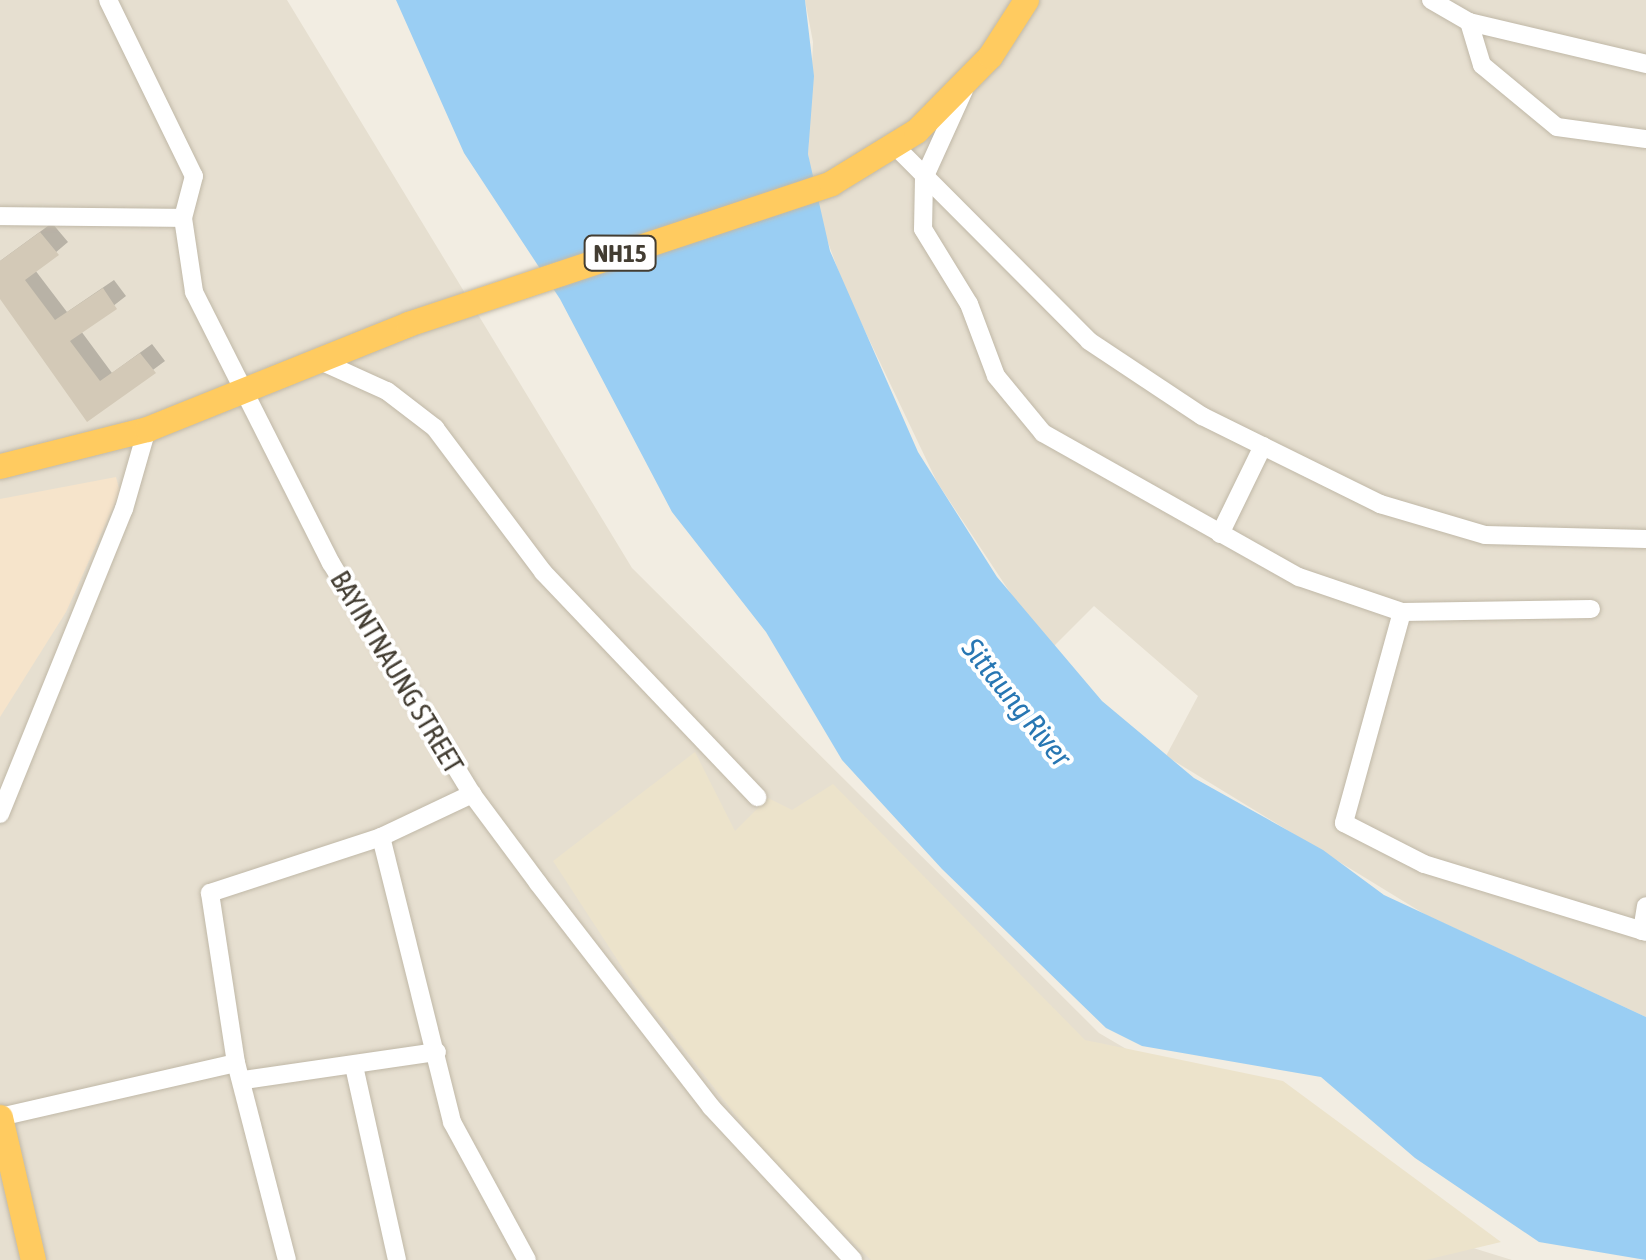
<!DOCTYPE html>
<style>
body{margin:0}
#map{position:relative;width:1646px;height:1260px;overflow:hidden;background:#f2ede2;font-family:"Asap Condensed",sans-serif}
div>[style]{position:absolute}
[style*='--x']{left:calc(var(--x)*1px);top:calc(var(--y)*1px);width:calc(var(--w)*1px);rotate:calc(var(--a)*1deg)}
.residential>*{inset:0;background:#e6dfd0}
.commercial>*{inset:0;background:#f6e4cb}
.education>*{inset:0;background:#ece3cb}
.water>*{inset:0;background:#9acef3}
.shadow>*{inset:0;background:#0003}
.building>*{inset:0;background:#d3c9b7}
.roads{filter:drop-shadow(0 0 2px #c0b8a7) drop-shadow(0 0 2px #c0b8a7)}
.minor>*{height:18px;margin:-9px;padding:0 9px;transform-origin:9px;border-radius:9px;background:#fff}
.highway>*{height:25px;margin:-12.5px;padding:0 12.5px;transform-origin:12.5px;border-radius:12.5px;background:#ffcb60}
span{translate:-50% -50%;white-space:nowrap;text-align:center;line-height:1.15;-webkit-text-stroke:8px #fff;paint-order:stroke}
.shield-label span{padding:2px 8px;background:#fff;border:2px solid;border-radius:8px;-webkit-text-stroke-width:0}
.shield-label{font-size:25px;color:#433d32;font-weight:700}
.street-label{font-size:28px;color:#433d32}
.water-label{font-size:30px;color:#2877b3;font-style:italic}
</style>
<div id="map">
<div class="residential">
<div style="clip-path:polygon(0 0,287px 0,632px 568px,1099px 1033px,1457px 1243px,1512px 1260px,0 1260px)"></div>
<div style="clip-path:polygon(805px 0,1646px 0,1646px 1017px,1426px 915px,1166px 756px,1198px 696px,1094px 606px,1053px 647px,1023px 612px,937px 482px,845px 289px,818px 215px,808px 154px,813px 42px)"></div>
</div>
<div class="commercial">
<div style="clip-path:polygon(116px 477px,120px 492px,66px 612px,0 717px,0 499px)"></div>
</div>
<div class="education">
<div style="clip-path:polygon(695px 752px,735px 831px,768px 798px,792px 810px,833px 784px,1085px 1040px,1283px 1081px,1501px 1242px,1426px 1260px,871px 1260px,770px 1159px,635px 987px,553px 861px)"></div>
</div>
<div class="water">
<div style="clip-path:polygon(396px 0,805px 0,814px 76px,808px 154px,830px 251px,918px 452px,997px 577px,1102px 701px,1194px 778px,1323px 850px,1384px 895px,1646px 1017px,1646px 1260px,1539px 1242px,1415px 1158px,1321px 1077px,1142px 1046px,1106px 1028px,942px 869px,842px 760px,766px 632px,672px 512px,560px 299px,464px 153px)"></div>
</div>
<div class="shadow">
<div style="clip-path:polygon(52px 223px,68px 242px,35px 270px,67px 312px,114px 280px,126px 296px,81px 331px,112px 373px,152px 344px,165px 361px,88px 418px,0 295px,0 261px)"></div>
</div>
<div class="building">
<div style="clip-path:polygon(40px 232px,59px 255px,25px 280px,55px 320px,103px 288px,117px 309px,70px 341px,100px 381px,140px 353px,156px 373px,87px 422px,0 299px,0 261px)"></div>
</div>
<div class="roads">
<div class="minor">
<div style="--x:108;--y:0;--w:196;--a:64"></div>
<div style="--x:194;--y:176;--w:43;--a:104.7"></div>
<div style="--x:183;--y:218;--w:75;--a:81.5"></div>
<div style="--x:194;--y:292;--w:304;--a:63.2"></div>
<div style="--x:331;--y:563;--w:271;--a:58.6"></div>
<div style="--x:472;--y:794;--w:111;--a:53.4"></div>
<div style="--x:538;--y:883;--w:283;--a:52.3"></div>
<div style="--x:711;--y:1107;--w:209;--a:47.1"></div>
<div style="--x:1431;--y:0;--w:44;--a:30.1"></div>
<div style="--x:1469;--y:22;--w:182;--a:13.3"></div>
<div style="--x:1469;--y:22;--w:45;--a:73.2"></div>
<div style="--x:1482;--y:65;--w:97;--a:39.6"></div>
<div style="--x:1557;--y:127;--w:90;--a:7.7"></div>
<div style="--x:964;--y:90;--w:97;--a:114.4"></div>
<div style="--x:924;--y:178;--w:51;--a:91.1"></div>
<div style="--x:923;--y:229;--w:88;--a:58.5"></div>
<div style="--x:969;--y:304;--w:77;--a:69.4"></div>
<div style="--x:996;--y:376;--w:74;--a:50.5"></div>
<div style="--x:1043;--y:433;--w:294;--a:29.4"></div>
<div style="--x:1299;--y:577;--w:109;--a:18.8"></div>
<div style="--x:1402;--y:612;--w:189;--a:-0.9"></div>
<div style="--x:894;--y:145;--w:276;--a:45.1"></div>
<div style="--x:1089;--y:341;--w:136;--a:33.6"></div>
<div style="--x:1202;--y:416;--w:199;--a:26.3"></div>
<div style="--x:1380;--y:504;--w:109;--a:16.4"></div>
<div style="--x:1485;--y:535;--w:161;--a:1.4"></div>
<div style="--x:0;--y:216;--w:183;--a:0.6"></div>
<div style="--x:316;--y:359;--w:78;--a:24.3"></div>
<div style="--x:387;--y:391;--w:61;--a:37.6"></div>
<div style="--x:435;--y:428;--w:180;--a:53.1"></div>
<div style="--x:543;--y:572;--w:311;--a:46.4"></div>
<div style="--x:1220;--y:534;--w:98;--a:-64"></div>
<div style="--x:1402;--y:612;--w:219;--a:105.4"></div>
<div style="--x:1344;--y:823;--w:90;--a:27.1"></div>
<div style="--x:1424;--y:864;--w:232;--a:17"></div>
<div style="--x:0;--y:814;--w:329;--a:-67.9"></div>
<div style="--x:124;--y:509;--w:83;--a:-74"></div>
<div style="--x:381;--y:837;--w:294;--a:76"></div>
<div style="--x:452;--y:1122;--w:157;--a:61.5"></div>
<div style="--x:1642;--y:931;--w:25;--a:-81"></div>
<div style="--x:354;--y:1066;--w:199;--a:77.5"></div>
<div style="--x:244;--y:1080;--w:195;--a:-8.3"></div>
<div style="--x:0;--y:1117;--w:242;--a:-12.9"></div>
<div style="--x:287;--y:1260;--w:203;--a:-104.5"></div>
<div style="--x:236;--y:1063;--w:172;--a:-98.7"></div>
<div style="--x:210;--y:893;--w:180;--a:-18.1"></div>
<div style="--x:381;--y:837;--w:101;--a:-25.3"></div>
</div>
<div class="highway">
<div style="--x:0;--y:466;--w:152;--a:-14.1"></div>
<div style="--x:147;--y:429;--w:281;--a:-21.9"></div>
<div style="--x:408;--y:324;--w:446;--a:-18.4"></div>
<div style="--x:831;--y:183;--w:100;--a:-31.5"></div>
<div style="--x:916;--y:131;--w:105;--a:-45.4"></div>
<div style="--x:990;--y:56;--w:67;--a:-57.3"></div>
<div style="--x:0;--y:1117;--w:147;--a:77"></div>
</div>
</div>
<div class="shield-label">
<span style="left:620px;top:253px">NH15</span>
</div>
<div class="street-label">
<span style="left:397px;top:672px;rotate:59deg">BAYINTNAUNG STREET</span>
</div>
<div class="water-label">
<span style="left:1017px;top:702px;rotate:51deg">Sittaung River</span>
</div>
</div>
